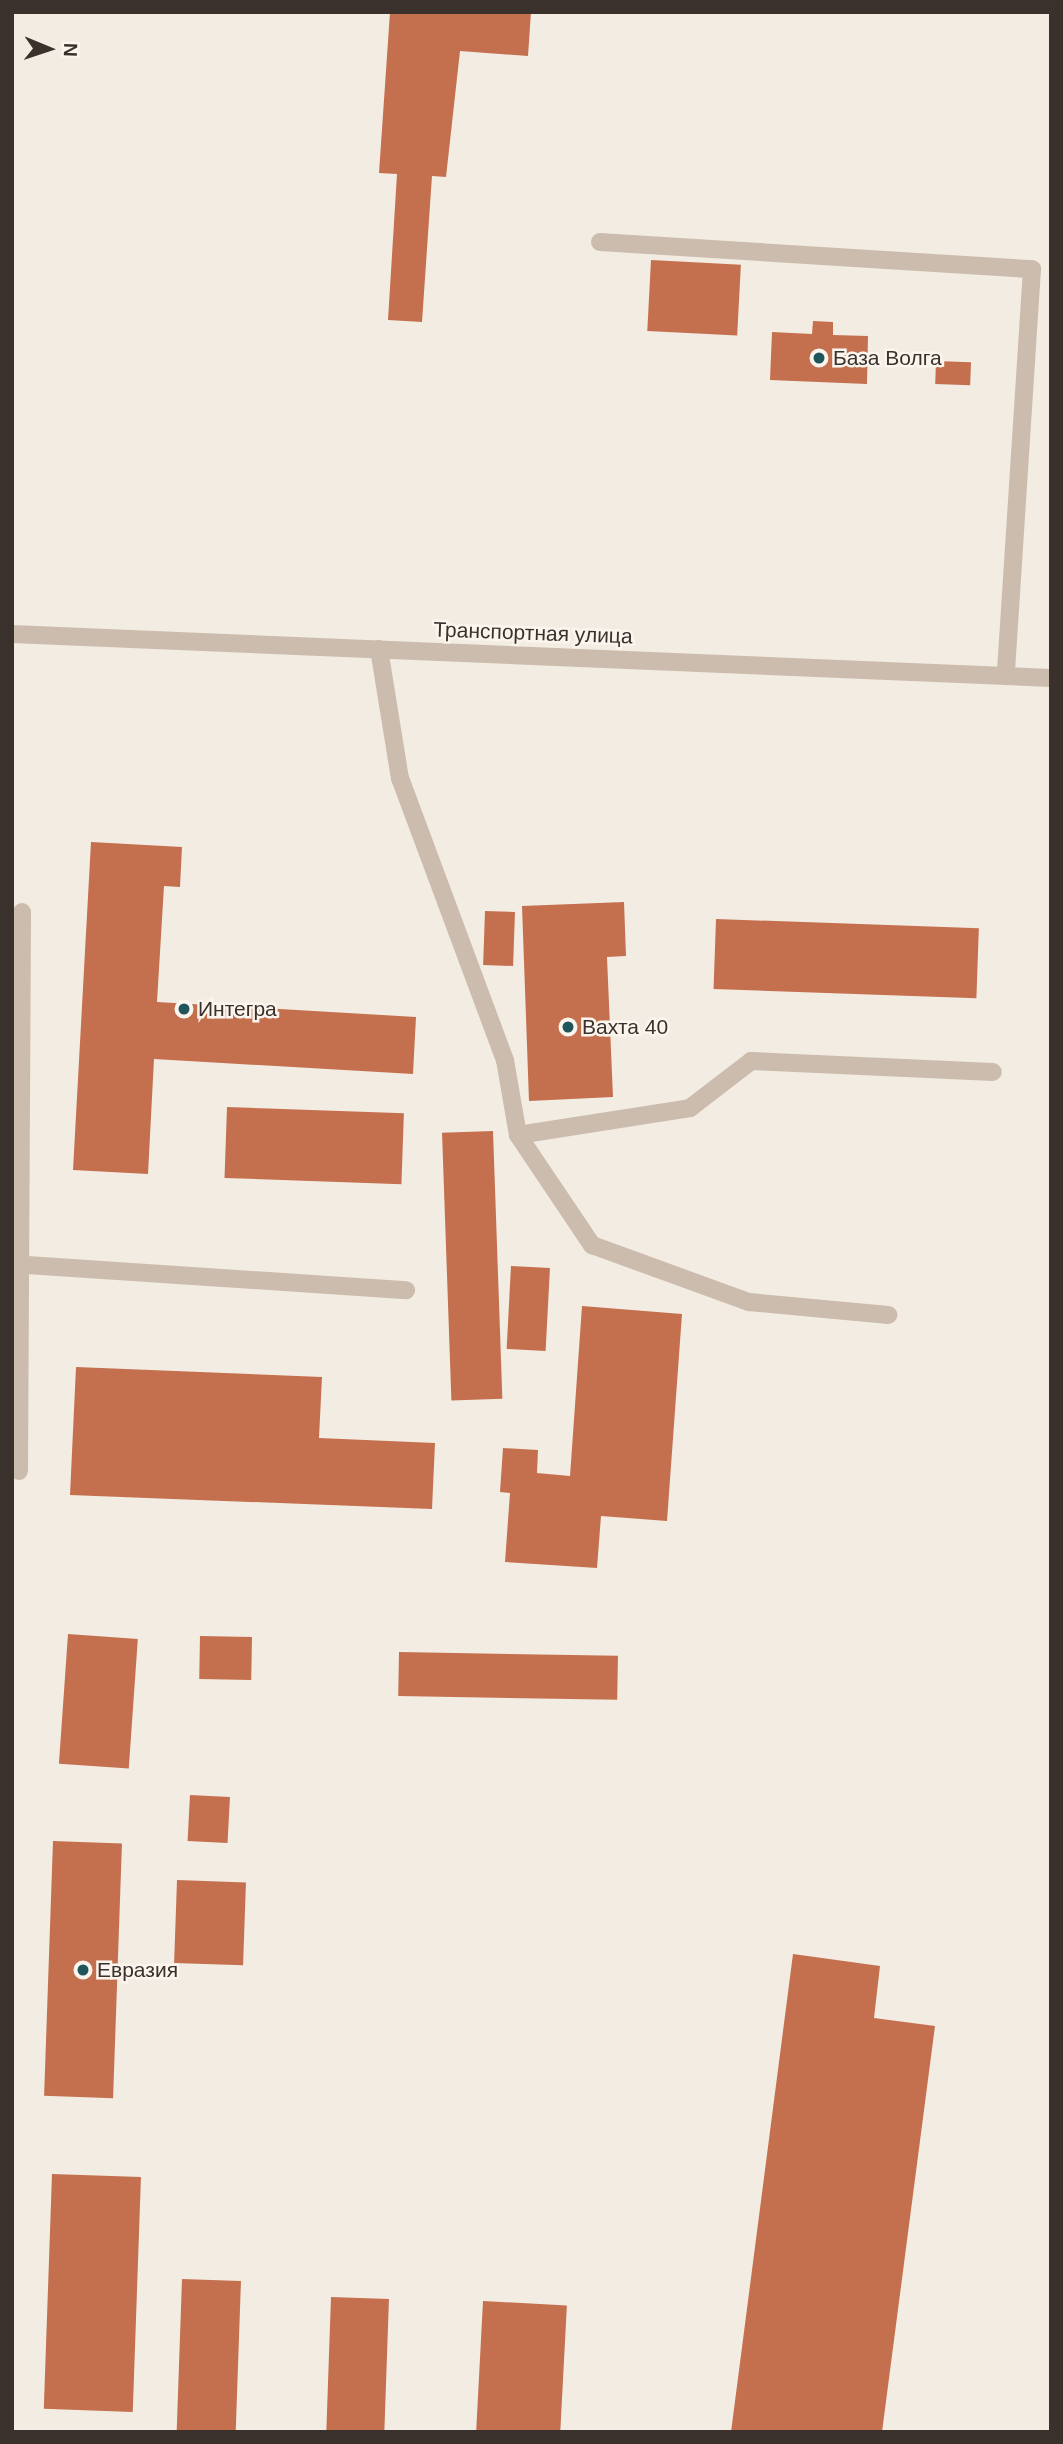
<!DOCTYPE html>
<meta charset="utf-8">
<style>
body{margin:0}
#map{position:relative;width:1063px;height:2444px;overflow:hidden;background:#f3ece2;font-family:Helvetica,sans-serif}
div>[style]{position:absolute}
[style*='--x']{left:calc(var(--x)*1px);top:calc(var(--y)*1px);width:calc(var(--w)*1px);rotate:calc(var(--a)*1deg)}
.building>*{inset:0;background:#c4704f;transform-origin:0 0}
.minor>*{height:18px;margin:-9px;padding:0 9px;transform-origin:9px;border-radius:9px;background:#ccbcad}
.dots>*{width:19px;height:19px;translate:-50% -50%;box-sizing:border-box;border:4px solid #fbf5ee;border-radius:50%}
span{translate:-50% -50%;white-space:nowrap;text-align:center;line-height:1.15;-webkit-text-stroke:5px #fbf5ee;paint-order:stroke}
.poi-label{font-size:21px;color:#3a312c}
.left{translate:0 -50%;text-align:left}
.street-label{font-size:21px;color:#3a312c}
.frame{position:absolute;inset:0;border:14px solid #3a312c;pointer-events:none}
.north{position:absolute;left:14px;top:14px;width:70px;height:70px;-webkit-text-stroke:5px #fbf5ee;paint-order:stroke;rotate:92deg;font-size:19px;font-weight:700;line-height:28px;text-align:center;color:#3a312c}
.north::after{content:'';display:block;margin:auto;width:24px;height:32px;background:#3a312c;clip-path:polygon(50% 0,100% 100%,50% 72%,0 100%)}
</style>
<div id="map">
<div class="building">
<div style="clip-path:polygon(390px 12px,531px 12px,528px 56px,460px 51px,446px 177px,432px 176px,422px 322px,388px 320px,397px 174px,379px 173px)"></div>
<div style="left:651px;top:260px;width:90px;height:71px;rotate:3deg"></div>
<div style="clip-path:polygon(813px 321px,833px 322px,833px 335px,868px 336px,867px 384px,770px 380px,772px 332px,812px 334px)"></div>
<div style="left:936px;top:361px;width:35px;height:23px;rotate:2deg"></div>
<div style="clip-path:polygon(91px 842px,182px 847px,180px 887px,164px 886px,157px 1002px,416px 1017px,413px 1074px,154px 1059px,148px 1174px,73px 1170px)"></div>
<div style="clip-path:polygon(624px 902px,626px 956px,607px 957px,613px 1097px,529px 1101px,522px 906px)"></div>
<div style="left:485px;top:911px;width:30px;height:54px;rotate:2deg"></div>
<div style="left:716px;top:919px;width:263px;height:70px;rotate:2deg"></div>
<div style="left:227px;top:1107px;width:177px;height:71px;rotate:2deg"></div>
<div style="left:493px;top:1131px;width:268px;height:51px;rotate:88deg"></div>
<div style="left:511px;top:1266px;width:39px;height:83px;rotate:3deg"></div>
<div style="clip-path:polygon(582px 1306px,682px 1314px,667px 1521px,601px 1516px,597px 1568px,505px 1562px,510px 1493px,500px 1492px,503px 1448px,538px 1450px,537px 1473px,570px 1476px)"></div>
<div style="clip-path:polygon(76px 1367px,322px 1377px,319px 1438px,435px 1443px,432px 1509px,70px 1495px)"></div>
<div style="left:68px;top:1634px;width:70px;height:130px;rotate:4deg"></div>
<div style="left:200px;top:1636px;width:52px;height:43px;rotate:1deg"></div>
<div style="left:399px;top:1652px;width:219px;height:44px;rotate:1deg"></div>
<div style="left:190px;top:1795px;width:40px;height:46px;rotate:3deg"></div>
<div style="left:53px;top:1841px;width:69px;height:255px;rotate:2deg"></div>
<div style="left:177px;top:1880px;width:69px;height:83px;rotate:2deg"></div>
<div style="clip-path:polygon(793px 1954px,880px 1966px,874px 2018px,935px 2026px,882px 2432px,731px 2432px)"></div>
<div style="left:52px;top:2174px;width:89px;height:235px;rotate:2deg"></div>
<div style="left:182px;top:2279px;width:59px;height:153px;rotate:2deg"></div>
<div style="left:331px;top:2297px;width:58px;height:135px;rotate:2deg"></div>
<div style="left:483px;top:2301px;width:84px;height:131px;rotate:3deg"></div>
</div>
<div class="minor">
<div style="--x:600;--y:242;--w:433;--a:3.6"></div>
<div style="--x:1032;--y:269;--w:408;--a:93.7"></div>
<div style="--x:12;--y:634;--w:1040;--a:2.42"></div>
<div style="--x:379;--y:649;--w:131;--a:80.8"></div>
<div style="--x:400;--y:778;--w:301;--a:69.6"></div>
<div style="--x:505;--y:1060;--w:76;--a:80.2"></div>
<div style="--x:518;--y:1135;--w:133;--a:56.1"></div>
<div style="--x:592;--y:1245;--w:167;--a:20"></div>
<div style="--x:749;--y:1302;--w:140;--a:5.3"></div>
<div style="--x:518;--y:1135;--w:174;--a:-8.9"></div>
<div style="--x:690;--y:1108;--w:77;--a:-37.6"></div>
<div style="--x:751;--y:1061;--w:242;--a:2.6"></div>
<div style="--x:12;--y:1264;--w:395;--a:3.8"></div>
<div style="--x:19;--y:1471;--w:559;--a:-89.69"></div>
</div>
<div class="dots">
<div style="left:819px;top:358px;background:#21555c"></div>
<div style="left:184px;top:1009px;background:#21555c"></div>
<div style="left:568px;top:1027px;background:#21555c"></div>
<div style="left:83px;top:1970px;background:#21555c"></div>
</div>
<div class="poi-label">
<span class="left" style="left:833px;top:358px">База Волга</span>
<span class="left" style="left:198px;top:1009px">Интегра</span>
<span class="left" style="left:582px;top:1027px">Вахта 40</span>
<span class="left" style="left:97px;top:1970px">Евразия</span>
</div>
<div class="street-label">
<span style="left:533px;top:633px;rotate:2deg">Транспортная улица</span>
</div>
<div class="frame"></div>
<div class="north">N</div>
</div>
